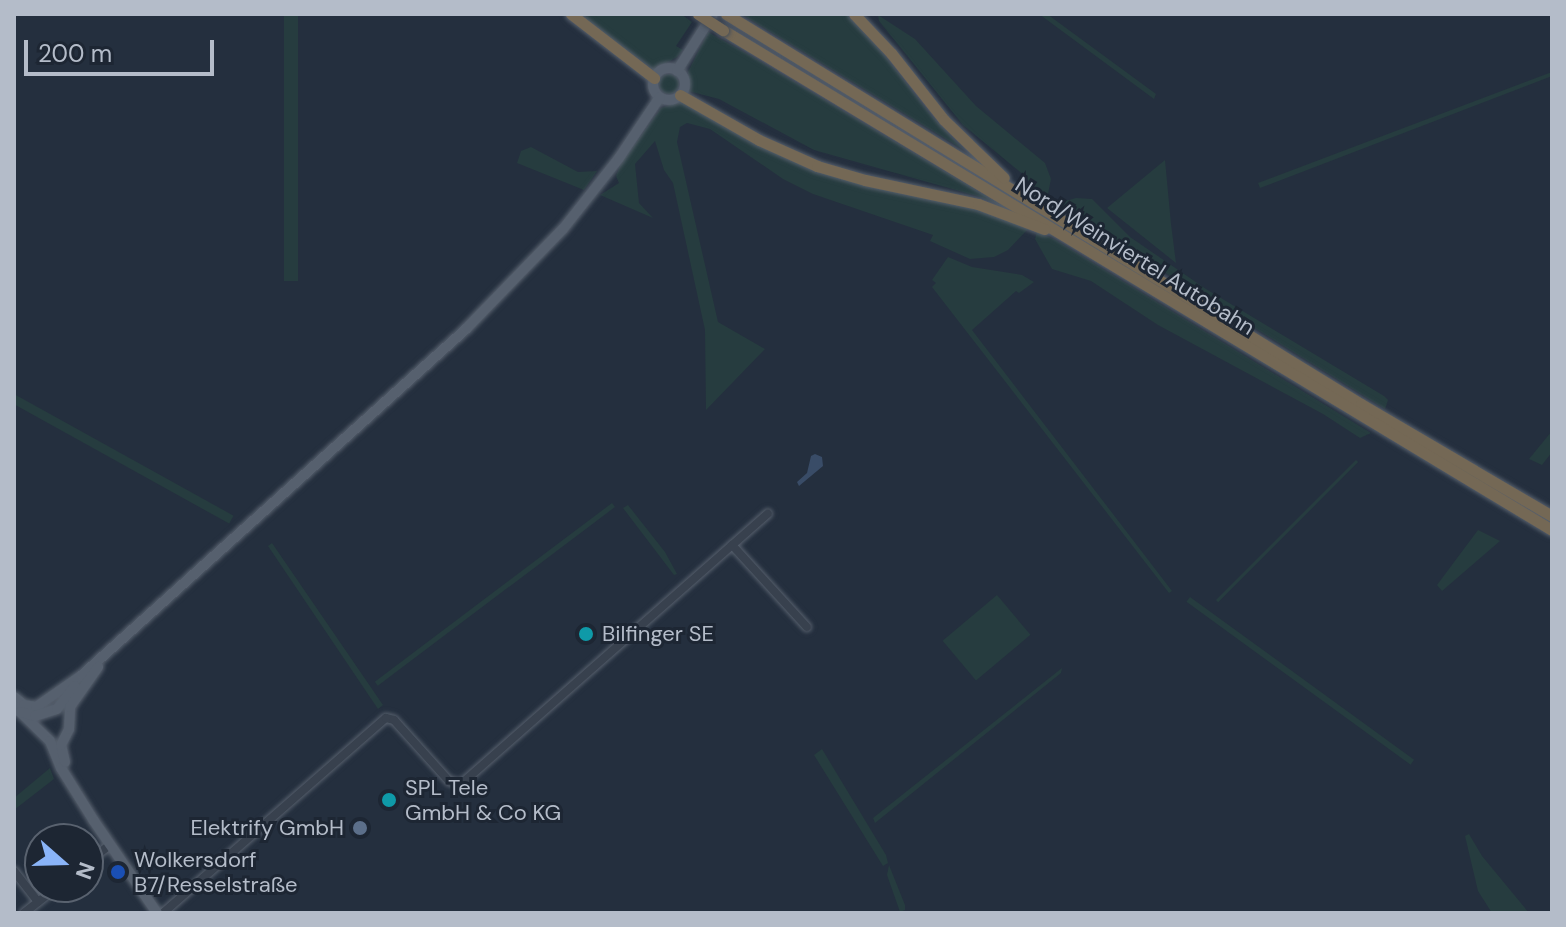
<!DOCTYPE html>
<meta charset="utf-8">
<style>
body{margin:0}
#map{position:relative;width:1566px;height:927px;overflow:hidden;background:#242f3e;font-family:"DM Sans",sans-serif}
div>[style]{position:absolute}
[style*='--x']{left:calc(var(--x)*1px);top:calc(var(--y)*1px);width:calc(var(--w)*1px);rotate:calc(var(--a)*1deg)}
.green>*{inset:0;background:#263c3f;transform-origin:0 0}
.round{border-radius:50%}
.water>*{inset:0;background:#394c67}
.roads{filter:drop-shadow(0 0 2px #565f6c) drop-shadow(0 0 2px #565f6c)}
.minor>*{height:8px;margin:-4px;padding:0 4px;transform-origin:4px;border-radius:4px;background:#38414e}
.major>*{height:10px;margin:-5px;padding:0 5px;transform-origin:5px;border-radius:5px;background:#56606e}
.major>.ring{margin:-5px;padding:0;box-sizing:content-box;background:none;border:10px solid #56606e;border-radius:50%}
.highway>*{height:11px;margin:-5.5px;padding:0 5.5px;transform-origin:5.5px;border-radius:5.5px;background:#746855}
.bridges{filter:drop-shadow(0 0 2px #434c59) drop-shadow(0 0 2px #434c59)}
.highway-bridge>*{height:11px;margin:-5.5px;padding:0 5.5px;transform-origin:5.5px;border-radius:5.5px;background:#746855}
.dots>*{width:22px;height:22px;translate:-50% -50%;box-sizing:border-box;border:4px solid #1d2633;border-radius:50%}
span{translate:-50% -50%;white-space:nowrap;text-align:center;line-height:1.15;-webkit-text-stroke:6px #1d2633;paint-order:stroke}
.street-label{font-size:22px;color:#b4bcc9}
.poi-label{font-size:22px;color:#b4bcc9}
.left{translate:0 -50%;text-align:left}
.right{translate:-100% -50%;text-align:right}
.frame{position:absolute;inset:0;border:16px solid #b4bcc9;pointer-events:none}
.north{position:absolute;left:24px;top:823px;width:80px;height:80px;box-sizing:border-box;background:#1d2633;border:2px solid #59626f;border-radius:50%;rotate:110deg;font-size:22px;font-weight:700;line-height:32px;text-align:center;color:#b4bcc9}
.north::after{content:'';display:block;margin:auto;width:28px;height:36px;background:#8ab4f8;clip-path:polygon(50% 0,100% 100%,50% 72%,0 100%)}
.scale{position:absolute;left:24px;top:40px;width:190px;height:36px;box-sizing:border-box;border:4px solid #b4bcc9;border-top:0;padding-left:10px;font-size:24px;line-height:28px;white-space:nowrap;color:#b4bcc9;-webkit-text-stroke:6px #1d2633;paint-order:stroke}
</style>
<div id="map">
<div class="green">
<div style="left:284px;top:14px;width:14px;height:267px"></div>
<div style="clip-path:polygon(578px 14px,681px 14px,692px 22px,676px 46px,683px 50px,677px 57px,654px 70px)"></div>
<div style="clip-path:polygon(741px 14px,846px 14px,882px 52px,930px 114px,964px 150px)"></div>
<div style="clip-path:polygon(1039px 14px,1047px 14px,1156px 94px,1154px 99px)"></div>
<div style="clip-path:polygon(878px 15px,915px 39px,976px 106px,1045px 163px,1051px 179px,1047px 199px,1037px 193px,1025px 176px,963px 125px,879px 21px)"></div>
<div style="clip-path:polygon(708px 32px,751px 56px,1006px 208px,977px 196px,814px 150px,719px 99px,688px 91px,688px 72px)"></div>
<div style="clip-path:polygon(1552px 72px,1552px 76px,1260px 188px,1258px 183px)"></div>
<div class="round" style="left:659px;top:74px;width:20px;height:20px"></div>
<div style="clip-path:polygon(681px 101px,777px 154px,816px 171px,984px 211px,1029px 228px,1008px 250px,994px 257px,970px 259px,930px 241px,933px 235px,813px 194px,783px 179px,710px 129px,687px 123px,680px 127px,677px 142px,718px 322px,765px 349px,706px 410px,705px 330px,673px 183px,664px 170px,655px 141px,635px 164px,639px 203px,653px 218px,600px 195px,619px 183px,616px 176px,621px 163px,661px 108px)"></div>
<div style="clip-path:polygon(531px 147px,578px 172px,597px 171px,584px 190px,517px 163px,521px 151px)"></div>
<div style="clip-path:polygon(1165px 160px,1171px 224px,1176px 263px,1107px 208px)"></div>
<div style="clip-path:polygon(1076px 198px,1092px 199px,1130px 237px,1206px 289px,1384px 396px,1388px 400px,1385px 409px,1055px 204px)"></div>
<div style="clip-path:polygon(1037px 232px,1054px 239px,1371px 433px,1360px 438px,1323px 414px,1158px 325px,1091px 281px,1052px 269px,1035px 239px)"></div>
<div style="clip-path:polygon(948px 257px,972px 267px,1022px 275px,1034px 282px,1019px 293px,1016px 291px,972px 330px,1172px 591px,1169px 593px,932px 287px,936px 283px,932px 280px)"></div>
<div style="left:14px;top:394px;width:251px;height:9px;rotate:29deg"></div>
<div style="clip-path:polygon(1552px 431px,1552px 452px,1542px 465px,1529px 459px)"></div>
<div style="left:1356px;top:460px;width:3px;height:198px;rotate:45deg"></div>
<div style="left:612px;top:503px;width:5px;height:297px;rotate:53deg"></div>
<div style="clip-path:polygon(628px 505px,665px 552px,677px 574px,674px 575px,623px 508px)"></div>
<div style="clip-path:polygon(1478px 530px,1500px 541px,1442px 591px,1437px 585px)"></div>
<div style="clip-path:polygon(272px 543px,383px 705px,378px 709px,268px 546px)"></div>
<div style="left:997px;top:595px;width:52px;height:71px;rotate:50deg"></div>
<div style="left:1190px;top:597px;width:277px;height:6px;rotate:36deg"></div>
<div style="clip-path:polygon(1062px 668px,1061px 673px,875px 823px,873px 818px)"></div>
<div style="clip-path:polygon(822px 749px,886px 855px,888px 863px,883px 866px,814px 755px)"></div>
<div style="clip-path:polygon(50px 768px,54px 779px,14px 810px,14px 798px)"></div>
<div style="clip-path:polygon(1469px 834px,1482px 856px,1529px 913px,1492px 913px,1478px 891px,1465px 836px)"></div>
<div style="clip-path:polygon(889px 865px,905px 905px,905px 910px,900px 912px,887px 875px)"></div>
</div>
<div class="water">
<div style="clip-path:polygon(815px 454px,822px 457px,823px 466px,799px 486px,797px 482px,807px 473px,811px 456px)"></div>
</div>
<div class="roads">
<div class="minor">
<div style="--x:732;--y:545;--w:111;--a:47.6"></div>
<div style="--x:88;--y:862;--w:28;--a:-38"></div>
<div style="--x:14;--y:871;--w:39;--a:52"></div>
<div style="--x:24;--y:913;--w:42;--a:-38.2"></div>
<div style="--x:163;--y:913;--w:296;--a:-41.2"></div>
<div style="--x:386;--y:718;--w:8;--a:14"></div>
<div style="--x:394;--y:720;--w:82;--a:48"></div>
<div style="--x:449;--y:781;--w:12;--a:14"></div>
<div style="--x:461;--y:784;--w:409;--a:-41.4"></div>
</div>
<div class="major">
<div class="ring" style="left:653px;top:68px;width:22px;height:22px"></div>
<div style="--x:677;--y:71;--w:67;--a:-57.7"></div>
<div style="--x:14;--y:697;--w:13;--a:39"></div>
<div style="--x:24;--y:705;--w:12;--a:9"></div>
<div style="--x:36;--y:707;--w:56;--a:-34.8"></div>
<div style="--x:82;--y:675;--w:517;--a:-42.02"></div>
<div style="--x:466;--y:329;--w:139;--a:-45.9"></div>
<div style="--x:563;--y:229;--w:90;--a:-51.7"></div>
<div style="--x:619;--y:158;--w:73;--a:-56.1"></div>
<div style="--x:14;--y:706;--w:50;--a:44.2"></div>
<div style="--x:50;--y:741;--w:29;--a:68"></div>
<div style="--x:61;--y:768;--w:62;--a:58.1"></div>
<div style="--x:94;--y:821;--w:112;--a:55.6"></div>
<div style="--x:20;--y:712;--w:16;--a:15"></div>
<div style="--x:35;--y:716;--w:23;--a:-18"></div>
<div style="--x:57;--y:709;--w:29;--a:-52"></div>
<div style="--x:65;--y:762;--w:17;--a:-103"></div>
<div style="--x:61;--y:745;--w:18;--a:-63"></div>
<div style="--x:69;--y:729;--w:22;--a:-87"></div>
<div style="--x:70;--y:707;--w:49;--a:-55"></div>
</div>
<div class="highway">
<div style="--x:571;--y:14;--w:105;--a:37.6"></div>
<div style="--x:726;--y:14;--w:745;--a:31.56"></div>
<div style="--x:1361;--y:404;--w:221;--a:30.4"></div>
<div style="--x:854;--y:14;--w:54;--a:46.5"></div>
<div style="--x:891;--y:53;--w:85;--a:51.7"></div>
<div style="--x:944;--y:120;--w:83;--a:44"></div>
<div style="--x:723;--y:30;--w:968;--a:31.1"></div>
<div style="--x:680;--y:95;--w:91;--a:29.7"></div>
<div style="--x:759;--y:140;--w:64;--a:24.1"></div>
<div style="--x:817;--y:166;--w:50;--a:16.3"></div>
<div style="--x:865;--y:180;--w:116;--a:12"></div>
<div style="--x:978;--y:204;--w:71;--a:20.7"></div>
</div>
</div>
<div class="bridges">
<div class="highway-bridge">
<div style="--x:698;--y:14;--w:30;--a:33"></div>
</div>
</div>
<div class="dots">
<div style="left:586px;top:634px;background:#0f9aa8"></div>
<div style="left:389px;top:800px;background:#0f9aa8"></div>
<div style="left:360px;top:828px;background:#5c6f8a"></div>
<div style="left:118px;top:872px;background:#1a4fb4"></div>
</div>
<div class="street-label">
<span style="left:1135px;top:256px;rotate:32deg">Nord/Weinviertel Autobahn</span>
</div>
<div class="poi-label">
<span class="left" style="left:602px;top:634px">Bilfinger SE</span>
<span class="left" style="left:405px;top:800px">SPL Tele<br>GmbH &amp; Co KG</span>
<span class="right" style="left:344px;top:828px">Elektrify GmbH</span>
<span class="left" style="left:134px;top:872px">Wolkersdorf<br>B7/Resselstraße</span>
</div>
<div class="frame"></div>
<div class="north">N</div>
<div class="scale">200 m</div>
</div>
